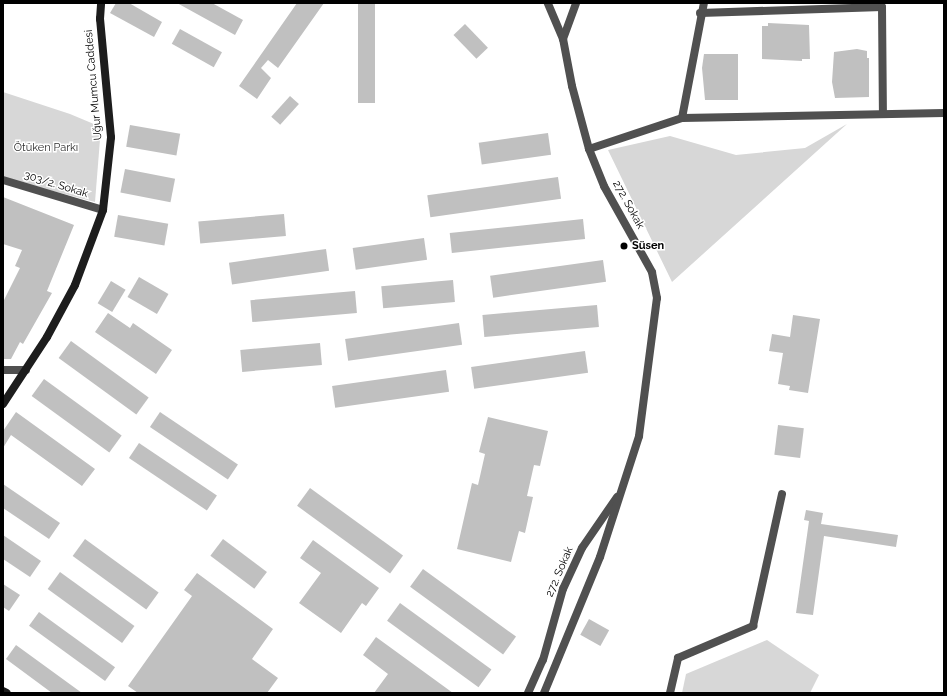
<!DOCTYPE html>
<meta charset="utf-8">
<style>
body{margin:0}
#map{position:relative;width:947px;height:696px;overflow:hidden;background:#fff;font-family:Raleway,sans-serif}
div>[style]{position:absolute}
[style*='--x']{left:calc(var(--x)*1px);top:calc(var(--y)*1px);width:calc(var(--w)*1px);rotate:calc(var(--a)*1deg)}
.green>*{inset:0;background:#d7d7d7}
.building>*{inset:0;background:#c0c0c0;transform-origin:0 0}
.minor>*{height:8px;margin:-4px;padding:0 4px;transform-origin:4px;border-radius:4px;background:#505050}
.tertiary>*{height:8px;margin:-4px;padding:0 4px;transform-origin:4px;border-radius:4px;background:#505050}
.secondary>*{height:8px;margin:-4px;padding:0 4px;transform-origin:4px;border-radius:4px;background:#1d1d1d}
.dots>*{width:11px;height:11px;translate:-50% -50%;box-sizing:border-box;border:2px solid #fff;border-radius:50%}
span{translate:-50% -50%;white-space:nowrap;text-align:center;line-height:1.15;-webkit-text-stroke:3px #fff;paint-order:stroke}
.street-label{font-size:11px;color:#000}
.park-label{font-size:11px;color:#2e2e2e}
.poi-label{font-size:11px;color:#000;font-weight:700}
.left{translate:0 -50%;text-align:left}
.frame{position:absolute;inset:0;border:4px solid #000;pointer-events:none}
</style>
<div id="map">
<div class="green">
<div style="clip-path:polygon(3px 92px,70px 114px,101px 127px,95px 202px,3px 178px)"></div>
<div style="clip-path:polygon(847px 124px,672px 282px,608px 150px,670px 136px,736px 155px,805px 148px)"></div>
<div style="clip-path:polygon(767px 640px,819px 675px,810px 693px,682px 693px,686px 674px)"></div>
</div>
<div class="building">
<div style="clip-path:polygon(116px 3px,129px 3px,162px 22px,154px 37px,110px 13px)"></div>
<div style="clip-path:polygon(177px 3px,212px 3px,243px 20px,235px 35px)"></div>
<div style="clip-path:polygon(297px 3px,324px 3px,278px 68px,268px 60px,261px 68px,271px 78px,257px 99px,239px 86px)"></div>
<div style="left:358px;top:3px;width:17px;height:100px"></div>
<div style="clip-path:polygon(768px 23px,809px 25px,810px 59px,802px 59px,802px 61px,762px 59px,762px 26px,768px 26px)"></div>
<div style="left:465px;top:24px;width:33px;height:16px;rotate:46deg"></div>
<div style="left:180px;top:29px;width:48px;height:17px;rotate:29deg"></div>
<div style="clip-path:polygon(857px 49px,867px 51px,867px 58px,869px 58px,869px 97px,835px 98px,832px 82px,834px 52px)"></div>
<div style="clip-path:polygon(704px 54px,738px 54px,738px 100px,705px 100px,702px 68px)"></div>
<div style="left:290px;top:96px;width:12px;height:28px;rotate:42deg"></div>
<div style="left:130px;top:125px;width:51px;height:22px;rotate:10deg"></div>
<div style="left:548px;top:133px;width:22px;height:70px;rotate:82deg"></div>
<div style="left:125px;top:169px;width:51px;height:24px;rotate:11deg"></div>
<div style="left:558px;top:177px;width:22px;height:132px;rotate:82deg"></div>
<div style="clip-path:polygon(3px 197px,74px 225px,47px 291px,52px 293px,23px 344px,20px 342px,11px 359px,3px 359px,3px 302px,20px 268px,15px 266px,22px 250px,3px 244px)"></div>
<div style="left:284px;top:214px;width:22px;height:86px;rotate:85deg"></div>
<div style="left:118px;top:215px;width:51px;height:22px;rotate:10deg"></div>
<div style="left:583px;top:219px;width:20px;height:134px;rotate:84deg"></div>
<div style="left:424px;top:238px;width:22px;height:72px;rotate:82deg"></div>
<div style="left:326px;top:249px;width:22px;height:98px;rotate:82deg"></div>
<div style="left:603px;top:260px;width:22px;height:114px;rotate:82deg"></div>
<div style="left:139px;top:277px;width:34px;height:23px;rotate:30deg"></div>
<div style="left:453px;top:280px;width:22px;height:72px;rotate:85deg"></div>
<div style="left:111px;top:281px;width:17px;height:26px;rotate:31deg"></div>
<div style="left:355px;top:291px;width:22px;height:105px;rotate:85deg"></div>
<div style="left:597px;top:305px;width:22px;height:115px;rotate:85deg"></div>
<div style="clip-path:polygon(108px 313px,130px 328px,133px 323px,172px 350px,156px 374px,95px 332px)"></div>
<div style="clip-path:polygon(793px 315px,820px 319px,808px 393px,789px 390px,790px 386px,778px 384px,783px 353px,769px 351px,772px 334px,790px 337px)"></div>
<div style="left:459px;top:323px;width:22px;height:115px;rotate:82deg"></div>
<div style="left:71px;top:341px;width:96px;height:21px;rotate:36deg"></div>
<div style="left:320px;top:343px;width:22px;height:80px;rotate:85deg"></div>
<div style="left:585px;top:351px;width:22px;height:115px;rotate:82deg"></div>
<div style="left:446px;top:370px;width:22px;height:115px;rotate:82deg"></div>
<div style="left:44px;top:379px;width:96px;height:21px;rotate:36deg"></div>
<div style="clip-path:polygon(16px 412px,95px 469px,82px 486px,11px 435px,3px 448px,3px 431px)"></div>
<div style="left:160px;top:412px;width:94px;height:18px;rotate:34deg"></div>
<div style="clip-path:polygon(488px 417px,548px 431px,540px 466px,534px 465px,527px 496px,533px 497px,525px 533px,519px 531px,511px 562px,457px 549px,472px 483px,478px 485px,485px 454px,479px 452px)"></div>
<div style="left:778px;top:425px;width:26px;height:30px;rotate:7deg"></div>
<div style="left:139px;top:443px;width:94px;height:18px;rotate:34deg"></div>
<div style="clip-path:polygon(3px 484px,60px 523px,49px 539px,3px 508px)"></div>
<div style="left:310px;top:488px;width:115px;height:22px;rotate:36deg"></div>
<div style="clip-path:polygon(806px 510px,823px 513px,821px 524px,898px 535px,896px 547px,824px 536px,813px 615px,796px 613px,809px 521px,804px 520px)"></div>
<div style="clip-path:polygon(3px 535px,41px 561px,30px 577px,3px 559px)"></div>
<div style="left:85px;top:539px;width:91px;height:21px;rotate:36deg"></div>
<div style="left:223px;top:539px;width:55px;height:21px;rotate:37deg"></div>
<div style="clip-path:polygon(313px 540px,379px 588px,366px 606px,362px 603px,341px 633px,299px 603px,321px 573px,300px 558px)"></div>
<div style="left:423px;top:569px;width:115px;height:22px;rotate:36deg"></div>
<div style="left:60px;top:572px;width:92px;height:21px;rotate:36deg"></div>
<div style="clip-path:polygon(197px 573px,273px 629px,252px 659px,278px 678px,267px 693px,138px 693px,128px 686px,192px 596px,184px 590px)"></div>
<div style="clip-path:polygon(3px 584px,20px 595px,9px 611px,3px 607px)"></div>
<div style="left:400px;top:603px;width:113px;height:22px;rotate:36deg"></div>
<div style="left:39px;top:612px;width:94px;height:17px;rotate:36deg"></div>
<div style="left:589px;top:619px;width:23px;height:18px;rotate:29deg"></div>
<div style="clip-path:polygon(376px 637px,453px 693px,374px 693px,388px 674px,363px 655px)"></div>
<div style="clip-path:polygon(16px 645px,82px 693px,52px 693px,6px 659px)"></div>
</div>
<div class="minor">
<div style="--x:700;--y:13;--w:182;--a:-1.9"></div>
<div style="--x:882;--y:7;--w:106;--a:89.5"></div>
<div style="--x:682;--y:118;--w:117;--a:-79.2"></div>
<div style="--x:589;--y:149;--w:98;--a:-18.4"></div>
<div style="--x:682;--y:118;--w:262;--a:-1.1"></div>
<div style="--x:3;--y:180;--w:104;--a:16.7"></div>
<div style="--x:3;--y:370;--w:23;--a:0"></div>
<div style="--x:670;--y:693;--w:36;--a:-77"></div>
<div style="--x:678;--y:658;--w:82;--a:-23.1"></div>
<div style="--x:753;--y:626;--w:135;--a:-77.6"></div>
</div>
<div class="tertiary">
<div style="--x:563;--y:39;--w:38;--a:-70"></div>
<div style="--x:528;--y:693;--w:36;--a:-66"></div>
<div style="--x:543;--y:660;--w:74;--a:-74.3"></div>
<div style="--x:563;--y:589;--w:45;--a:-65.1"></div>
<div style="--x:582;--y:548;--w:62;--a:-55.5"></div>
<div style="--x:544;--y:693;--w:147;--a:-67.6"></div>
<div style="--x:600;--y:557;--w:127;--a:-72.1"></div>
<div style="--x:639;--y:436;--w:139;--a:-82.6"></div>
<div style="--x:657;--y:298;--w:26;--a:-101"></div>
<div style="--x:652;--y:272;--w:98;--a:-119.2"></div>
<div style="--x:604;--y:186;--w:40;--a:-112"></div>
<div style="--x:589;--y:149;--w:65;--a:-105.1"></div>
<div style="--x:572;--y:86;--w:48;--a:-100.8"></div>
<div style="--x:563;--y:39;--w:39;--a:-113"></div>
</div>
<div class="secondary">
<div style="--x:3;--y:404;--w:80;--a:-56.7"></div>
<div style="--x:47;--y:337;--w:59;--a:-61.7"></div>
<div style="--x:75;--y:285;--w:80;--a:-69.5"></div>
<div style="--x:103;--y:210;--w:73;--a:-83.7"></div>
<div style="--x:111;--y:137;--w:119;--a:-95.3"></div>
<div style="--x:100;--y:19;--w:16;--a:-86"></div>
<div style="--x:3;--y:691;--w:4;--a:27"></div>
</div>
<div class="dots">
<div style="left:624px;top:246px;background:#000"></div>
</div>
<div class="street-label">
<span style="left:94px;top:85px;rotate:-95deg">Uğur Mumcu Caddesi</span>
<span style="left:56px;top:185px;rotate:17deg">303/2. Sokak</span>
<span style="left:628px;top:205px;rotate:61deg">272. Sokak</span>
<span style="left:560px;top:572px;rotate:-67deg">272. Sokak</span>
</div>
<div class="park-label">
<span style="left:46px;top:148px">Ötüken Parkı</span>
</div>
<div class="poi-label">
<span class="left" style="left:632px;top:246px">Süsen</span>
</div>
<div class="frame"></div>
</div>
